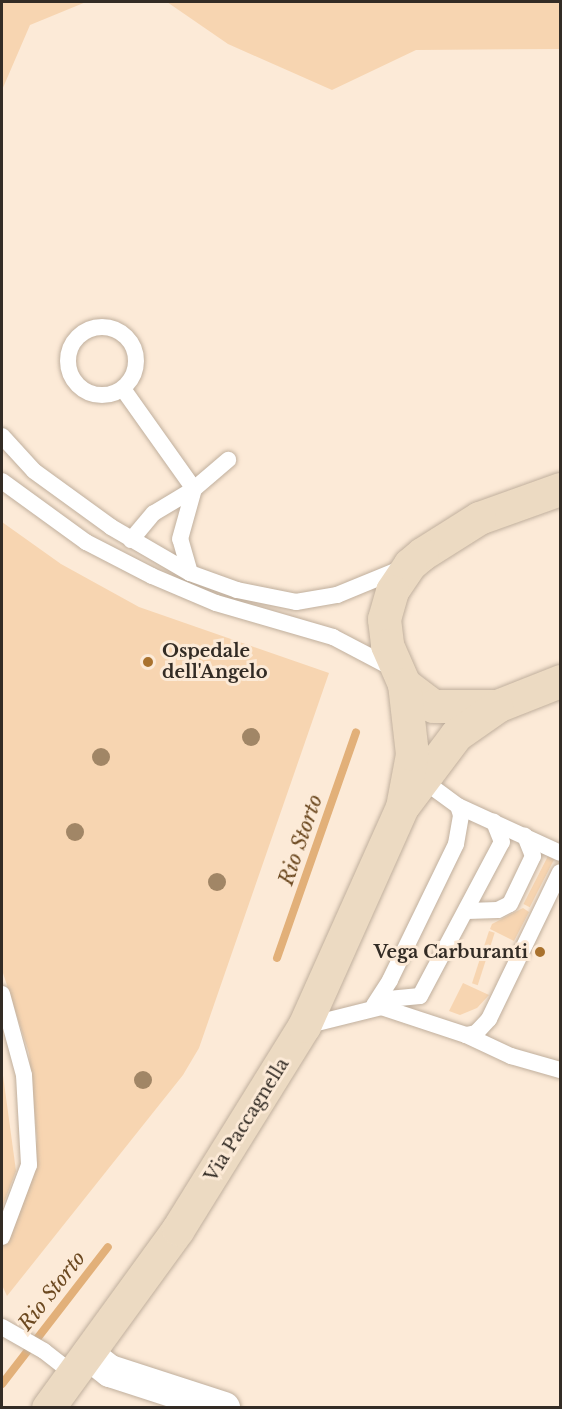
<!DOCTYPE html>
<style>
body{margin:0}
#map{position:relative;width:562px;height:1409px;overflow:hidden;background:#fcead7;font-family:"Libre Baskerville",serif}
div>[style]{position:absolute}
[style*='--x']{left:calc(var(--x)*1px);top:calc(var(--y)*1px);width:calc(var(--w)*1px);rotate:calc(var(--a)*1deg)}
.green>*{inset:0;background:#f7d5b1;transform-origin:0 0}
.stream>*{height:8px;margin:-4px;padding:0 4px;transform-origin:4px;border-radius:4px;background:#e2b079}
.roads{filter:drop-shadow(0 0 2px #c0af9d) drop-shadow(0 0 2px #c0af9d)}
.lane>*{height:16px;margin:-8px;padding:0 8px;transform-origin:8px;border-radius:8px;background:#fff}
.lane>.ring{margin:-8px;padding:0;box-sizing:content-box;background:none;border:16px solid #fff;border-radius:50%}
.street>*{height:32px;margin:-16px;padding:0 16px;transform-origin:16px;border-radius:16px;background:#fff}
.secondary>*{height:33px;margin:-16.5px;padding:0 16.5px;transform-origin:16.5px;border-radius:16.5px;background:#ecdac2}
.trees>*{width:18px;height:18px;margin:-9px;border-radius:50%;background:#a18666}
.dots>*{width:16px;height:16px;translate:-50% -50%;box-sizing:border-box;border:3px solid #fcead7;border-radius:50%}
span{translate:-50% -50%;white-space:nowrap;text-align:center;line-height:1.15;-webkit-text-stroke:6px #fcead7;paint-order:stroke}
.poi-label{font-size:18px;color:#332c25;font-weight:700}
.left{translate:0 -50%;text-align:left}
.right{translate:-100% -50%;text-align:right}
.street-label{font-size:18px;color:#332c25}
.water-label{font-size:20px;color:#6b481f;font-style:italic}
.frame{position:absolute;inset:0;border:3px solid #332c25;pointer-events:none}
</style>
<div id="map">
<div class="green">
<div style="clip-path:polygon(2px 2px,86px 2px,30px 25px,2px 90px)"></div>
<div style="clip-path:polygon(167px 2px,560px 2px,560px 49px,416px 50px,332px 90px,228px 44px)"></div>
<div style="clip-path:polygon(2px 522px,61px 564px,139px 607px,329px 673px,199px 1048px,183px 1075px,7px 1296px,2px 1285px,2px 1245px,29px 1188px,37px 1139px,29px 1053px,2px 970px)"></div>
<div style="left:548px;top:856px;width:7px;height:54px;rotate:27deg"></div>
<div style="clip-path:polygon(523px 908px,529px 912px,514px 941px,490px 929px,492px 924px)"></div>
<div style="left:489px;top:931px;width:6px;height:55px;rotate:18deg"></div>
<div style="clip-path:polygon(463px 983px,489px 995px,477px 1008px,460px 1015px,449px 1011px)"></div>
<div style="clip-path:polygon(2px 1068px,16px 1171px,2px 1208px)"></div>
</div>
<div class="stream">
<div style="--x:277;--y:958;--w:239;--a:-70.7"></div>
<div style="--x:2;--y:1384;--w:173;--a:-52.3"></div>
</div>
<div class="roads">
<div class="lane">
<div class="ring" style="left:68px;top:327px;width:52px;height:52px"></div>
<div style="--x:123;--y:389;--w:123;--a:54.6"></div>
<div style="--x:2;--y:436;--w:47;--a:47.6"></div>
<div style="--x:34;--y:471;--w:95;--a:36"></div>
<div style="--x:111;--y:527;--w:91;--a:30.2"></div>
<div style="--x:190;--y:573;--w:50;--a:19.9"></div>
<div style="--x:237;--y:590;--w:60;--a:11.5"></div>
<div style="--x:296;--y:602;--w:42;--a:-9.7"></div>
<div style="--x:337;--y:595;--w:68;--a:-22.4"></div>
<div style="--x:2;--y:481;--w:104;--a:36"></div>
<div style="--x:86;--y:542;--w:74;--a:27.3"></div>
<div style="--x:152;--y:576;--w:69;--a:22.9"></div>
<div style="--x:216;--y:603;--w:122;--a:16.2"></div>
<div style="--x:333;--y:637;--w:67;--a:27.7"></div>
<div style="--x:131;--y:540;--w:35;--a:-50"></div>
<div style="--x:154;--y:513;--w:47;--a:-31"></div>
<div style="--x:194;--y:489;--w:45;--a:-40.5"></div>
<div style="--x:190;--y:573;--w:35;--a:-106"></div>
<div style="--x:180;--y:539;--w:52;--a:-74.4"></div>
<div style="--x:424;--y:781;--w:42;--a:36.3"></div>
<div style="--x:458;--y:806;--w:112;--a:24.7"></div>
<div style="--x:467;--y:911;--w:31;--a:-2"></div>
<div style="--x:498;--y:910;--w:13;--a:-27"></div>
<div style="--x:510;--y:904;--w:53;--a:-64.4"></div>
<div style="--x:533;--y:856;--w:22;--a:-112"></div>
<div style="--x:2;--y:994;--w:84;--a:74.8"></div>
<div style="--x:24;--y:1075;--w:90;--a:86.8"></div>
<div style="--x:29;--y:1165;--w:77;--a:110.6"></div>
<div style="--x:378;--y:1000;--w:42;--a:-5.4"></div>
<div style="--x:420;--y:996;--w:174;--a:-62"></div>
<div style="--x:502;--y:842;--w:22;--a:-112"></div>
<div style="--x:374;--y:1005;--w:30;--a:-57"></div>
<div style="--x:390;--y:980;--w:151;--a:-64.1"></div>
<div style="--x:456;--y:844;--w:29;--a:-80"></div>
<div style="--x:461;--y:815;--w:9;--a:-108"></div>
<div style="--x:305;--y:1026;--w:78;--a:-14"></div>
<div style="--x:381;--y:1007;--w:89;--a:18.2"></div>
<div style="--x:466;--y:1035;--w:10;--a:-11"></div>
<div style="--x:476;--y:1033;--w:19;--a:-47"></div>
<div style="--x:489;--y:1019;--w:163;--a:-64.2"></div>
<div style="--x:466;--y:1035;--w:50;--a:25"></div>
<div style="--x:511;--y:1056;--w:51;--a:15.9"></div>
<div style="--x:2;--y:1327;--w:48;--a:29.7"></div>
<div style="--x:44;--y:1351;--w:37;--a:38"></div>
</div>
<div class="street">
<div style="--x:88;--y:1354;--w:28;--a:38"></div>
<div style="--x:110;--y:1371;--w:120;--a:18"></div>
</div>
<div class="secondary">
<div style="--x:560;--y:489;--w:86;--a:160.3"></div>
<div style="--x:479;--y:518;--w:67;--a:147.7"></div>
<div style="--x:422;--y:554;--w:16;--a:140"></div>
<div style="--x:410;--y:564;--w:32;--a:124"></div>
<div style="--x:392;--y:591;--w:29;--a:106"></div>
<div style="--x:384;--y:619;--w:26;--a:83"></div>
<div style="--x:387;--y:645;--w:43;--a:66.4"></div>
<div style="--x:404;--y:684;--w:36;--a:37"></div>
<div style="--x:433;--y:706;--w:64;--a:0"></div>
<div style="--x:497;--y:706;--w:68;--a:-21.6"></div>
<div style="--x:405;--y:803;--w:85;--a:-53.1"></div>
<div style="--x:456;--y:735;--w:49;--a:-35"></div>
<div style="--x:48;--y:1408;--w:221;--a:-54"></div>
<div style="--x:178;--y:1229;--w:239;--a:-58.2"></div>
<div style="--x:304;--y:1026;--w:240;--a:-65.9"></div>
<div style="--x:402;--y:807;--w:54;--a:-79.3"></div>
<div style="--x:412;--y:754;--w:70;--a:-96.5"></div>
</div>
</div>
<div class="trees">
<div style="left:251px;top:737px"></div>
<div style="left:101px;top:757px"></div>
<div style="left:75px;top:832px"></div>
<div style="left:217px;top:882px"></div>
<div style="left:143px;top:1080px"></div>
</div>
<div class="dots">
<div style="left:148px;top:662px;background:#a9722e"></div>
<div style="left:540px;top:952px;background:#a9722e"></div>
</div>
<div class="poi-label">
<span class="left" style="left:162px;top:662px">Ospedale<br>dell'Angelo</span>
<span class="right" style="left:528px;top:952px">Vega Carburanti</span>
</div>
<div class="street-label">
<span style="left:247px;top:1120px;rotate:-58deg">Via Paccagnella</span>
</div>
<div class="water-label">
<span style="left:301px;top:840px;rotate:-71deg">Rio Storto</span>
<span style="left:52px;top:1291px;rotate:-52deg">Rio Storto</span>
</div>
<div class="frame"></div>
</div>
